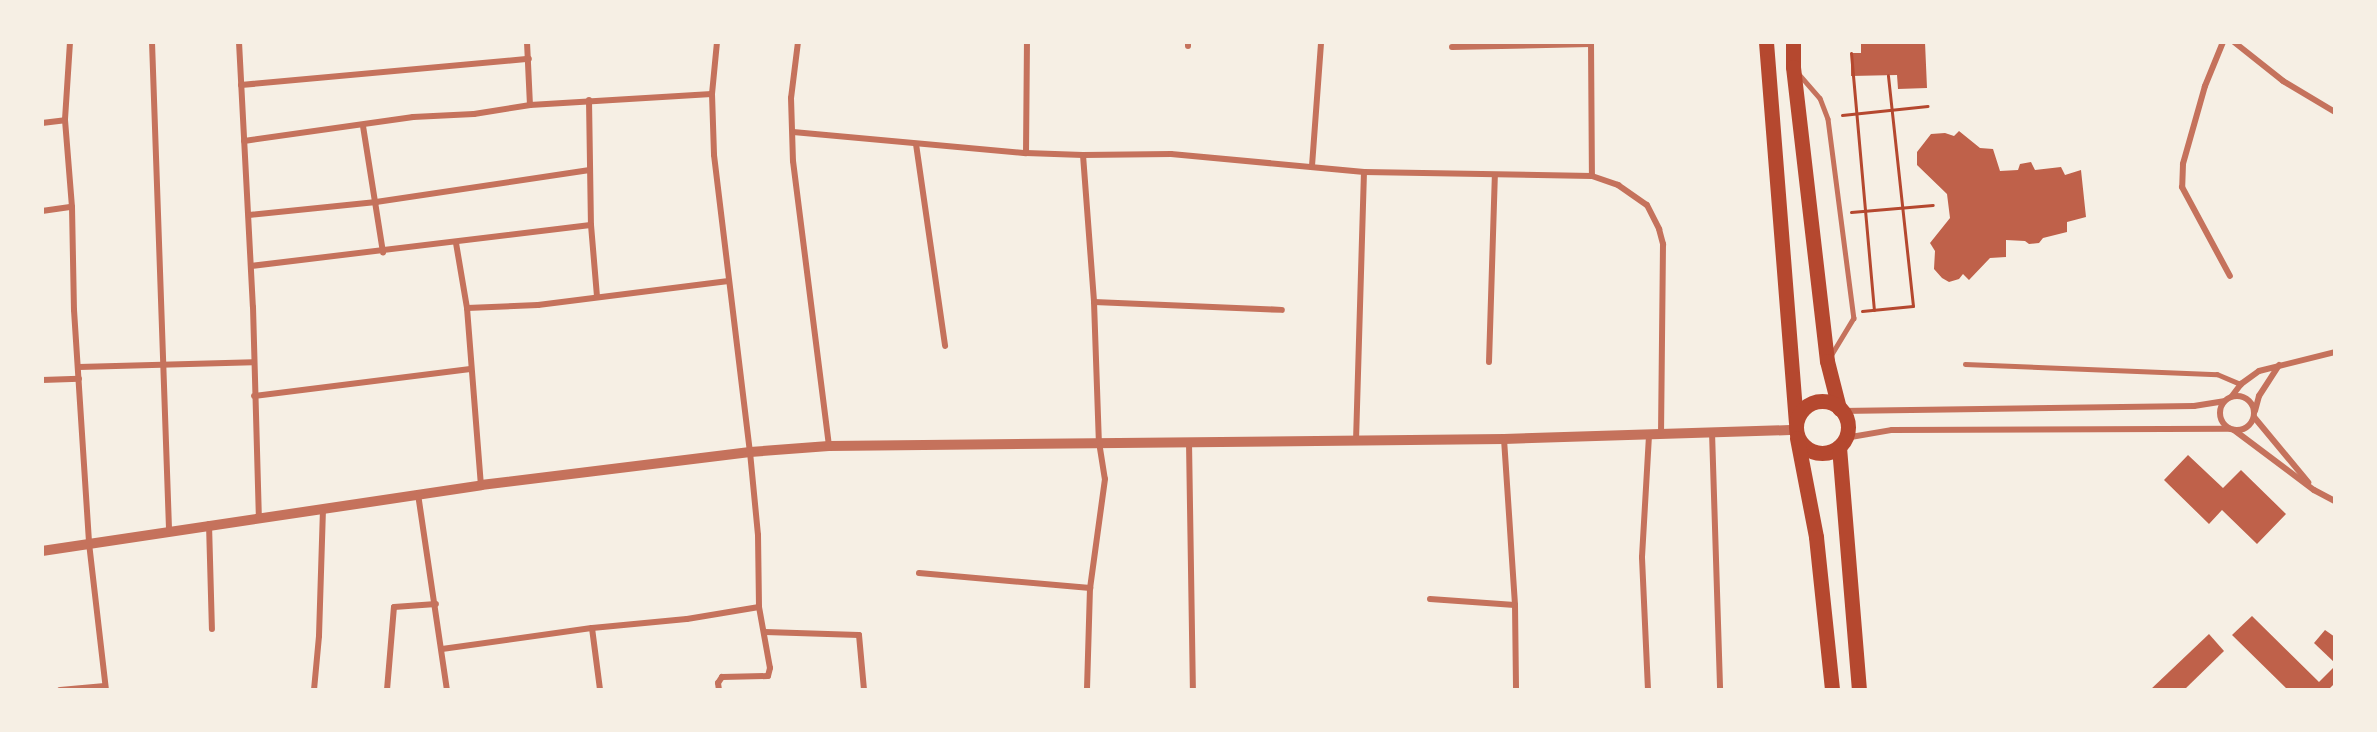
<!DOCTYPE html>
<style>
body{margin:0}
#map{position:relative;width:2377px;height:732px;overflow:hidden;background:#f6efe4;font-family:Rubik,sans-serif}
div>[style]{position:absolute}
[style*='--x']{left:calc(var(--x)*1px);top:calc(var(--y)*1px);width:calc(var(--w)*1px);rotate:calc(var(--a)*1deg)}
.building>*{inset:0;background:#bf614a}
.path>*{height:3px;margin:-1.5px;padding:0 1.5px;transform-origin:1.5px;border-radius:1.5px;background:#b5482f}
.service>*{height:4.5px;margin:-2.25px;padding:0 2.25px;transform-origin:2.25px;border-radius:2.25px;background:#c5725c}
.minor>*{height:6px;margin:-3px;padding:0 3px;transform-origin:3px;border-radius:3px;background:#c5725c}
.minor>.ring{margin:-3px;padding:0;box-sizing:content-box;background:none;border:6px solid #c5725c;border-radius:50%}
.tertiary>*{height:10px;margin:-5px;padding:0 5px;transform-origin:5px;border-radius:5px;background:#c5725c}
.primary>*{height:15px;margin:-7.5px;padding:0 7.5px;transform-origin:7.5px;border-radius:7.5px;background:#b5482f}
.primary>.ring{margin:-7.5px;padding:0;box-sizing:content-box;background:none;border:15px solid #b5482f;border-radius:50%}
span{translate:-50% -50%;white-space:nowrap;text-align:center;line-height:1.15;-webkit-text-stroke:6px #f6efe4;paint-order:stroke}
.frame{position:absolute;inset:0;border:44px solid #f6efe4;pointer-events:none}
</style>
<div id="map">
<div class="building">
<div style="clip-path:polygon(1925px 42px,1927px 88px,1898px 89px,1897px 75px,1851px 76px,1851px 53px,1861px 53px,1861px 43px)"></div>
<div style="clip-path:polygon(1959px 131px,1980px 148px,1993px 149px,2000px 171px,2018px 170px,2020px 164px,2031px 162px,2035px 170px,2061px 167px,2065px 175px,2081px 170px,2086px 217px,2067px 222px,2067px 232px,2043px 238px,2039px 243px,2029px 244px,2025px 241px,2006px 240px,2006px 257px,1990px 258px,1969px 280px,1963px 274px,1959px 279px,1949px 282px,1942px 278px,1934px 269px,1935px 251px,1930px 243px,1950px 218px,1947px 194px,1917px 165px,1917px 152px,1931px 134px,1945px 133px,1954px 136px)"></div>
<div style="clip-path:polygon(2188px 455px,2223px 488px,2241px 470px,2286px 514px,2257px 544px,2222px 510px,2209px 524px,2164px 480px)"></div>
<div style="clip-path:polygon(2252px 616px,2319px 682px,2335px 666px,2335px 683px,2328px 690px,2288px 690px,2232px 635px)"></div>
<div style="clip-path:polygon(2325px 630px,2335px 637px,2335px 663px,2314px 643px)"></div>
<div style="clip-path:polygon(2209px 634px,2224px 651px,2184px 690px,2150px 690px)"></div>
</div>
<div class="path">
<div style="--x:1851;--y:53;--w:258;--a:84.9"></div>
<div style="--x:1842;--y:115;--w:86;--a:-6"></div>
<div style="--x:1851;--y:212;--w:82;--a:-4.9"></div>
<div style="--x:1862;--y:311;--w:51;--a:-5.6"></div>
<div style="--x:1913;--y:306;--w:232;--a:-96.2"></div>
</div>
<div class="service">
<div style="--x:1798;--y:73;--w:33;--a:49"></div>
<div style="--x:1820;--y:98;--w:22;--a:69"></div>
<div style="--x:1828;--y:119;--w:201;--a:82.6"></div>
<div style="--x:1854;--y:318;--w:44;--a:121.2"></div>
<div style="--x:1965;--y:364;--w:252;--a:2.3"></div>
<div style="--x:2217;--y:374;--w:26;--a:23"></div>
</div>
<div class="minor">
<div style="--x:70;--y:42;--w:78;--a:93.7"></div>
<div style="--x:65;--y:120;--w:87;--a:85.4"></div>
<div style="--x:72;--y:207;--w:103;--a:88.9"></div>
<div style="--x:74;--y:310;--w:233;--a:86.3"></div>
<div style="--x:89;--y:543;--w:148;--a:83.4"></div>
<div style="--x:152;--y:42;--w:489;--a:88"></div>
<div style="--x:239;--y:42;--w:265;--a:87"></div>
<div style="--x:253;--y:307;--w:211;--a:88.4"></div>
<div style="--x:527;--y:42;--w:63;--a:87.3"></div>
<div style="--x:717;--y:42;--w:52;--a:95.5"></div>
<div style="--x:712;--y:94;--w:61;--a:88.1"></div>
<div style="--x:714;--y:155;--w:299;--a:83.1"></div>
<div style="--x:750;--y:452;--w:83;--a:84.5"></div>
<div style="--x:758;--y:535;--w:72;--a:89.2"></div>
<div style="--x:759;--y:607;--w:62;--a:79.8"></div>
<div style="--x:770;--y:668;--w:8;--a:104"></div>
<div style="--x:768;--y:676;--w:46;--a:178.8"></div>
<div style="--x:722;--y:677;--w:7;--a:124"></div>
<div style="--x:718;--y:683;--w:7;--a:82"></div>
<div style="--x:798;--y:42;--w:56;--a:97.1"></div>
<div style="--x:791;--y:98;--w:63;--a:88.2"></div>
<div style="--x:793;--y:161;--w:287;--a:82.8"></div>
<div style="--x:1591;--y:42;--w:134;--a:89.6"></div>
<div style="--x:2223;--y:42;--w:48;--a:112.2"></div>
<div style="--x:2205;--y:86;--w:81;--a:105.8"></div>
<div style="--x:2183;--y:164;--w:23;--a:92"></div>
<div style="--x:2182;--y:187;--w:101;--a:61.7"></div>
<div style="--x:2234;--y:42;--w:63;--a:38.5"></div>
<div style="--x:2283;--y:81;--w:61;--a:30.8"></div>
<div style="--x:1188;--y:46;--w:4;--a:-90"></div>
<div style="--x:1452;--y:47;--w:139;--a:-1.2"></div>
<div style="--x:241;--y:85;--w:289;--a:-5.2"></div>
<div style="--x:589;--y:100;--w:125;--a:89.1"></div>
<div style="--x:591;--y:225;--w:72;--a:85.2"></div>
<div style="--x:42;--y:123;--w:23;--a:-7"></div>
<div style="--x:363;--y:126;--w:128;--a:81"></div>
<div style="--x:793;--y:132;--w:234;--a:5.2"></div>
<div style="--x:1026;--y:153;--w:57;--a:2"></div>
<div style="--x:1083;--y:155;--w:88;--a:-0.7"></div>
<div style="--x:1171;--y:154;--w:194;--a:5.3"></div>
<div style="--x:1364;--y:172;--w:228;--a:1"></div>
<div style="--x:1592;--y:176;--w:28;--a:19"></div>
<div style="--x:1618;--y:185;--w:35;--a:35"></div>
<div style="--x:1647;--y:205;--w:27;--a:63"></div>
<div style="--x:1659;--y:229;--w:16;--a:75"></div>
<div style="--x:1663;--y:244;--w:190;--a:90.6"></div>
<div style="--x:244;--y:141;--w:171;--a:-8.1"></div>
<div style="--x:413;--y:117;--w:61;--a:-2.8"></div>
<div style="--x:474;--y:114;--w:57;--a:-9.1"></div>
<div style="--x:530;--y:105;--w:182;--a:-3.5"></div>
<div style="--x:916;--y:144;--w:204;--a:81.8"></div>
<div style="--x:1026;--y:153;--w:111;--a:-89.5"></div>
<div style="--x:1083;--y:155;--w:147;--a:85.7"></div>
<div style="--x:1094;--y:302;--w:140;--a:88"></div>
<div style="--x:1099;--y:442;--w:37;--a:81"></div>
<div style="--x:1105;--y:479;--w:110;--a:97.8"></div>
<div style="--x:1090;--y:588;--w:102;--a:91.7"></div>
<div style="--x:1312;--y:166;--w:124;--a:-85.8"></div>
<div style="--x:42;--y:211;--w:30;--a:-8"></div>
<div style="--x:249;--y:215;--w:128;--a:-5.8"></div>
<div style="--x:376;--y:202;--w:216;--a:-8.5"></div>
<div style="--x:456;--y:243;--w:66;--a:80.4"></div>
<div style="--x:467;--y:308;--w:178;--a:85.5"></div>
<div style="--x:251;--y:266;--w:342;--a:-6.9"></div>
<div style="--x:1094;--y:302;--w:188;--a:2.4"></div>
<div style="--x:467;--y:308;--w:71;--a:-2.4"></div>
<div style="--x:538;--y:305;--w:192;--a:-7.2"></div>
<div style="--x:1489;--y:362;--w:187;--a:-88.2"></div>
<div style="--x:79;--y:367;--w:174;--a:-1.6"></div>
<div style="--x:42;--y:380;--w:37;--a:-2"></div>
<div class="ring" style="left:2220px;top:396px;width:28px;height:28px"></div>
<div style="--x:254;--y:396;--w:218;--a:-7.1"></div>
<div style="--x:2232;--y:396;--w:15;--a:-53"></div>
<div style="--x:2241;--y:384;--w:22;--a:-36"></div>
<div style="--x:2259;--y:371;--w:78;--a:-14"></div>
<div style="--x:1841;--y:411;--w:353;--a:-0.8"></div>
<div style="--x:2194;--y:406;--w:30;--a:-9"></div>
<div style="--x:2255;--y:411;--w:16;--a:-75"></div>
<div style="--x:2259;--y:396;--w:37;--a:-57"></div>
<div style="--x:2254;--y:417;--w:85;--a:50.3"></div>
<div style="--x:2234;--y:430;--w:100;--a:36.9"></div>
<div style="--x:2314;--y:490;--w:24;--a:28"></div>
<div style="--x:1712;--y:432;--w:258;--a:88.2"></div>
<div style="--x:1845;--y:438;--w:48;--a:-9.7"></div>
<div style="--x:1892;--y:430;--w:338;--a:-0.2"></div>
<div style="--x:1504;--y:439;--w:166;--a:86.2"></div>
<div style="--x:1515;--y:605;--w:85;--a:89.3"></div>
<div style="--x:1356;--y:441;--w:269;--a:-88.3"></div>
<div style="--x:1189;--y:442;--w:248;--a:89.1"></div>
<div style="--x:418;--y:494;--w:198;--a:81.6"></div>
<div style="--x:209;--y:524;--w:105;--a:88.4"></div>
<div style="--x:919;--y:573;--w:172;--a:5"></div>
<div style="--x:1430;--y:599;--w:85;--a:4"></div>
<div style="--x:592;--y:628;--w:63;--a:82.6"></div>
<div style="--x:765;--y:632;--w:94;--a:1.8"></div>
<div style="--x:859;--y:635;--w:55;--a:84.8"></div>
<div style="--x:442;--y:649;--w:151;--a:-8"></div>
<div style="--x:592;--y:628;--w:95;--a:-5.4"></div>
<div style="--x:687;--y:619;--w:73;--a:-9.5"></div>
<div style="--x:60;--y:690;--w:45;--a:-5.1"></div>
<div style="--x:314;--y:690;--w:54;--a:-84.7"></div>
<div style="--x:319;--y:636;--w:128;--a:-88.2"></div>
<div style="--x:387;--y:690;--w:83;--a:-85.2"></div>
<div style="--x:394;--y:607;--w:42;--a:-4.1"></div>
<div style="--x:1648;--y:690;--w:133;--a:-92.6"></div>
<div style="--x:1642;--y:557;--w:122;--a:-86.7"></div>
</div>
<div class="tertiary">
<div style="--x:42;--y:551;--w:444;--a:-8.5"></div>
<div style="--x:481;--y:485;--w:271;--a:-7"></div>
<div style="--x:750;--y:452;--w:79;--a:-4.3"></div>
<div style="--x:829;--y:446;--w:675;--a:-0.59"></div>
<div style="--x:1504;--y:439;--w:292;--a:-1.8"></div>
</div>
<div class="primary">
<div style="--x:1766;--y:42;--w:381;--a:85.5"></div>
<div style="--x:1793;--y:42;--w:25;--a:90"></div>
<div style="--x:1793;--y:67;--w:296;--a:83.4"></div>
<div style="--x:1827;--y:361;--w:49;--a:75.7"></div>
<div class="ring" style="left:1796px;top:401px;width:37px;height:37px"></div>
<div style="--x:1797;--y:438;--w:101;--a:79.1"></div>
<div style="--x:1816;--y:537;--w:154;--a:84"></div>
<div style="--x:1839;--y:447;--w:244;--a:85.3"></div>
</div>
<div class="frame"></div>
</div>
